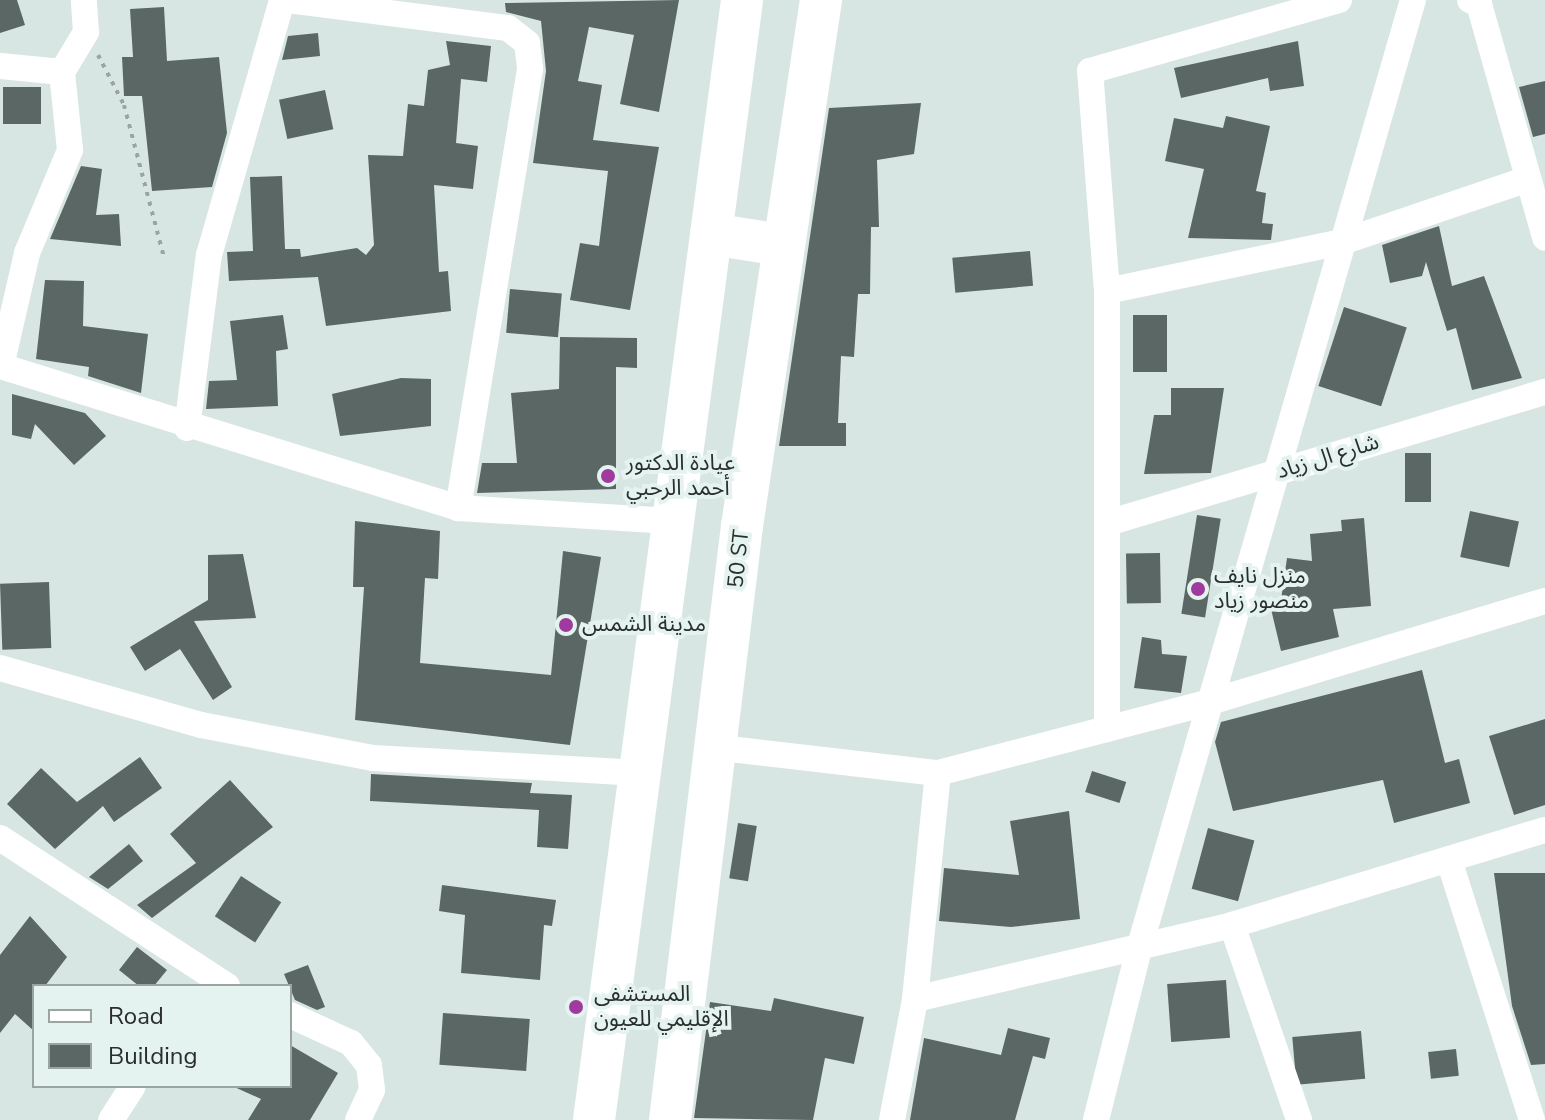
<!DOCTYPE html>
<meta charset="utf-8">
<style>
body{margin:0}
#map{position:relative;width:1545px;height:1120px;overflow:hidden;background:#d8e6e3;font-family:"Nunito Sans","Noto Sans Arabic",sans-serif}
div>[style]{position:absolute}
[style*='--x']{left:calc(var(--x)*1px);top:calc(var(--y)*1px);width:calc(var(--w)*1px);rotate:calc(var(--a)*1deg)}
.building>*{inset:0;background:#5b6764;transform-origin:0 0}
.path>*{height:4px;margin-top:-2px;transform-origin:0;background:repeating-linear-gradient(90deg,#9aa4a2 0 4px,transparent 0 10px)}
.minor>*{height:26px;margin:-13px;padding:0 13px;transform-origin:13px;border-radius:13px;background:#fff}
.primary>*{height:42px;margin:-21px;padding:0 21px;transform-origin:21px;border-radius:21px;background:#fff}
.dots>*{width:22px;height:22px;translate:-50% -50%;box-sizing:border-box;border:4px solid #e5f3f0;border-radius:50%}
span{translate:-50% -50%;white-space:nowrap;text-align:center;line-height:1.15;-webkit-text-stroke:8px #e5f3f0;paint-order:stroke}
.street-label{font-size:22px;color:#2a2f2e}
.poi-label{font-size:22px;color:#2a2f2e}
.left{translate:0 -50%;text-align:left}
.legend{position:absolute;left:32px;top:984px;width:260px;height:104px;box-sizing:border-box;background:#e5f3f0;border:2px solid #9aa5a2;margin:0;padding:10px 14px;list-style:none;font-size:24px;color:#2a2f2e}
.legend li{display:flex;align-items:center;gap:16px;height:40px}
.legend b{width:40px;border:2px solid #9aa5a2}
</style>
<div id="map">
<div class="building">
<div style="clip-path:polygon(0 0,17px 0,25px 25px,0 33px)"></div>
<div style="clip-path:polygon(679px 0,659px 112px,620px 104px,634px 35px,589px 27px,578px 81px,602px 85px,593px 140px,659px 147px,630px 310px,570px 300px,580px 243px,599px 246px,608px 171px,533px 163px,546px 71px,541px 21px,506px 12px,505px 3px)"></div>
<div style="clip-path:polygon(164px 7px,167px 61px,219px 57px,227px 133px,212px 187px,152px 191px,142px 96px,124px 96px,122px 57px,133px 57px,130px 9px)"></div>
<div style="clip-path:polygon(318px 33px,320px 56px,282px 60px,288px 36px)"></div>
<div style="clip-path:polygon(446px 41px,491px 46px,487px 82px,461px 79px,456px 143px,478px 146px,473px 189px,434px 185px,439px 272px,448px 271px,451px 311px,326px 326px,318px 277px,229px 281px,227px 252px,253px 251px,250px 177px,282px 176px,285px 249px,300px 249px,301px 257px,357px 248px,366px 255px,374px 245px,368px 155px,403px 156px,408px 104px,424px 106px,428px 70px,450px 65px)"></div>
<div style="clip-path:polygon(1298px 41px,1304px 86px,1270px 91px,1268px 78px,1181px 98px,1174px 68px)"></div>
<div style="clip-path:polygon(1545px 81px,1545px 134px,1533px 137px,1519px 87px)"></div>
<div style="left:3px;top:87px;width:38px;height:37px"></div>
<div style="left:325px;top:90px;width:40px;height:47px;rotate:78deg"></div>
<div style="clip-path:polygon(921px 103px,914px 154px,877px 160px,879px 227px,871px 227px,870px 294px,858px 294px,854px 357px,841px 356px,838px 423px,846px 423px,846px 446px,779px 446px,829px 108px)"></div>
<div style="clip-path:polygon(1226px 116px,1270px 126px,1256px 191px,1266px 193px,1262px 223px,1273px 224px,1271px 240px,1188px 238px,1204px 169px,1165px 161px,1174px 118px,1223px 128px)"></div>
<div style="clip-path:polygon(81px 166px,102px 169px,96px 215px,119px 214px,121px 246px,50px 239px)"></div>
<div style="clip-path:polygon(1439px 226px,1452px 286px,1484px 276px,1522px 378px,1472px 390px,1456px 328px,1447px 331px,1426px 262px,1422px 276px,1390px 283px,1382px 245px)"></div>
<div style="left:1030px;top:251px;width:35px;height:78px;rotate:85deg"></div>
<div style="clip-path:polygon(45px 280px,84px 281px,83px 326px,148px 334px,141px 393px,88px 376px,89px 367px,36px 359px)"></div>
<div style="left:510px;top:289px;width:52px;height:44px;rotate:5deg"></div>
<div style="left:1344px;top:307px;width:66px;height:83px;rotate:18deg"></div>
<div style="clip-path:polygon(283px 315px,288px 349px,276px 351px,278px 406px,206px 409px,209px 381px,237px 380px,230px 321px)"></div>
<div style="left:1167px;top:315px;width:57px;height:34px;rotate:90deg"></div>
<div style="clip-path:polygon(560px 337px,637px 338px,637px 368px,616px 367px,616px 489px,477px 493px,482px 463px,517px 463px,511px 393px,559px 389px)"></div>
<div style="clip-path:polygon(401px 378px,431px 379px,431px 426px,340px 436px,332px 394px)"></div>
<div style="clip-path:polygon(1171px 388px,1224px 388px,1211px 473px,1144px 474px,1154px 415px,1171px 415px)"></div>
<div style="clip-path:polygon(12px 394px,85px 413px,106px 436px,74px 465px,35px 424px,31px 439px,12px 435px)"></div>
<div style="left:1405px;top:453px;width:26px;height:49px"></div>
<div style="left:1470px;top:511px;width:50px;height:47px;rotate:12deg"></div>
<div style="left:1197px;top:515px;width:24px;height:100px;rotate:9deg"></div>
<div style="clip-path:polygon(1364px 518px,1371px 606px,1333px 609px,1339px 637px,1281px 651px,1271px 609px,1280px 607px,1287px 558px,1312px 561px,1310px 534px,1342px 531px,1341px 520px)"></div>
<div style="clip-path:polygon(355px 521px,440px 531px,438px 579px,425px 578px,420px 663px,551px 675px,563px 551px,601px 557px,570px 745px,355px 720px,364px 587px,353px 587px)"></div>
<div style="left:1160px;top:553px;width:50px;height:34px;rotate:89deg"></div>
<div style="clip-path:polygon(243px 554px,256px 618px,194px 621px,232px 687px,213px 700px,180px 649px,145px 671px,130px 647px,208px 600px,208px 555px)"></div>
<div style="left:49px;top:582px;width:66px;height:49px;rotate:88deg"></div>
<div style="clip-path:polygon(1142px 637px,1161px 640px,1162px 654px,1187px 656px,1181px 693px,1134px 688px)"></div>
<div style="clip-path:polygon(1422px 670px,1445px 763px,1459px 759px,1470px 803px,1394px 823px,1383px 780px,1233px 811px,1215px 742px,1221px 722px)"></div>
<div style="clip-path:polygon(1545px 719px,1545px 805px,1514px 815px,1489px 736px)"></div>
<div style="clip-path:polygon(140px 757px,162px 788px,114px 822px,103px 806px,55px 849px,7px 804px,41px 768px,77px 802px)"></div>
<div style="left:1092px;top:771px;width:36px;height:22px;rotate:18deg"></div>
<div style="clip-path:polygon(371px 774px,532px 783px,530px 793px,572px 795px,568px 849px,537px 847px,539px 810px,370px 801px)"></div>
<div style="clip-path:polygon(230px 780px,273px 827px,152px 918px,137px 905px,196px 863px,170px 834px)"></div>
<div style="clip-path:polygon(1069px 811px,1080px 919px,1011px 927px,939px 921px,944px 868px,1019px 875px,1010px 821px)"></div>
<div style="left:738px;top:823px;width:19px;height:56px;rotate:9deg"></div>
<div style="left:1208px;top:828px;width:48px;height:63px;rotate:15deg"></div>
<div style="clip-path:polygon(129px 844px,143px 861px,108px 889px,89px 877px)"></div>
<div style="clip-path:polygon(1494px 873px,1545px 873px,1545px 1064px,1531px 1065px,1512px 1006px)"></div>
<div style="left:241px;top:876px;width:48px;height:48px;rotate:33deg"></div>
<div style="clip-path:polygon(442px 885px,556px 900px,552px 926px,544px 925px,540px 980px,461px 973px,465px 915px,439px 911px)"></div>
<div style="clip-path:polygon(30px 916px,67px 957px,45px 986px,34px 986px,34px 1031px,15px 1014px,0 1033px,0 955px)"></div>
<div style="clip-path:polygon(137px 947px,167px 970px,154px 986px,139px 986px,119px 970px)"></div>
<div style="clip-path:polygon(308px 965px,325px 1007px,317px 1010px,295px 1000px,284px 974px)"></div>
<div style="left:1226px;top:980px;width:58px;height:59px;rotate:86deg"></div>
<div style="clip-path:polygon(774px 998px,864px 1017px,854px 1064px,825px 1058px,813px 1120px,694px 1118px,710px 1002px,771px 1011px)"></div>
<div style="left:443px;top:1013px;width:87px;height:52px;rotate:4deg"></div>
<div style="clip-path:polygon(1008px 1028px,1050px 1038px,1045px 1059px,1033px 1056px,1015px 1120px,910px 1120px,924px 1038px,1001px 1055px)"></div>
<div style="left:1361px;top:1031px;width:48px;height:69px;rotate:85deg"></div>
<div style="clip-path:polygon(290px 1045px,338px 1073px,310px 1120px,248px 1120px,261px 1099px,232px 1086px,290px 1086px)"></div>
<div style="left:1456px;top:1049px;width:27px;height:28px;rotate:84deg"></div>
</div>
<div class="path">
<div style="--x:98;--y:55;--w:56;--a:62.5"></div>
<div style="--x:124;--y:105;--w:157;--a:75.3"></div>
</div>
<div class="minor">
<div style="--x:288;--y:0;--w:222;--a:7.3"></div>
<div style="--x:508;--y:28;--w:24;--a:38"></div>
<div style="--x:527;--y:43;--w:26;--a:83"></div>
<div style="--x:530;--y:69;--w:445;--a:99.3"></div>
<div style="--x:1470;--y:0;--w:10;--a:24"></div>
<div style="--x:1479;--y:4;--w:243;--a:74.2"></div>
<div style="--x:0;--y:66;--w:62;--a:5.5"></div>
<div style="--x:1107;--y:291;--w:240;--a:-11.8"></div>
<div style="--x:1342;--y:242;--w:196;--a:-18.7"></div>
<div style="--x:0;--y:366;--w:480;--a:17.2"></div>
<div style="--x:458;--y:508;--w:214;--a:3.5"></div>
<div style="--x:1;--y:366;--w:116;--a:-77"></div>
<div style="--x:27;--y:253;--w:112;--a:-67.3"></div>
<div style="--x:70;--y:150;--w:78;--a:-95.9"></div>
<div style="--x:62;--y:72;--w:47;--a:-59"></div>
<div style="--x:86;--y:32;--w:32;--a:-94"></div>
<div style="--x:187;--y:428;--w:174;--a:-82.8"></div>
<div style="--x:209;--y:255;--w:265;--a:-74"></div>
<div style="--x:1111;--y:522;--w:453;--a:-16.7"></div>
<div style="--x:0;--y:668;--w:209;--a:15.8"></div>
<div style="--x:201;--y:725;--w:175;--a:10.9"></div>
<div style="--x:373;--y:758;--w:267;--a:3.2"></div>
<div style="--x:1107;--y:729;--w:438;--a:-90"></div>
<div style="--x:1107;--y:291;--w:221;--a:-94.4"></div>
<div style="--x:1090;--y:71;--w:259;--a:-15.9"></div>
<div style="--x:721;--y:748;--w:218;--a:6.6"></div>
<div style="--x:938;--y:773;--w:281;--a:-14.6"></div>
<div style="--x:1210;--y:702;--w:350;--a:-16.8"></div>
<div style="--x:0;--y:838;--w:271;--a:33.1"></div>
<div style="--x:1449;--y:860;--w:273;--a:72.3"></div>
<div style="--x:1232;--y:925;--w:206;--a:71"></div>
<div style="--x:915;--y:999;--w:326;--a:-13.1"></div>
<div style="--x:1232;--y:925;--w:327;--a:-16.9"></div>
<div style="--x:290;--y:1015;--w:67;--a:24.7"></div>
<div style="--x:351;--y:1043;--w:28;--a:51"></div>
<div style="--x:369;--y:1065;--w:25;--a:83"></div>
<div style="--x:372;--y:1090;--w:33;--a:115"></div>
<div style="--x:111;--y:1120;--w:40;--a:-57.1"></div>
<div style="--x:892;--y:1120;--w:123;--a:-79.2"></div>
<div style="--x:915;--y:999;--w:227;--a:-84.2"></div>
<div style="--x:1096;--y:1120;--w:176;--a:-75.9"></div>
<div style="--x:1139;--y:949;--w:988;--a:-73.9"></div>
</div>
<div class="primary">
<div style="--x:711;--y:234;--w:72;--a:8.8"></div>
<div style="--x:594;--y:1120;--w:1130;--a:-82.47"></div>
<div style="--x:670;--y:1120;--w:598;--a:-83.09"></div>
<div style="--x:742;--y:526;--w:532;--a:-81.46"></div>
</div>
<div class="dots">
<div style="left:608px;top:476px;background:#9f3a9f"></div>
<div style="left:1198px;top:589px;background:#9f3a9f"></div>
<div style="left:566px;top:625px;background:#9f3a9f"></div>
<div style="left:576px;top:1007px;background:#9f3a9f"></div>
</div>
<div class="street-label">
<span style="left:1328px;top:457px;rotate:-17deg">شارع ال زياد</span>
<span style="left:739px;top:559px;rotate:-84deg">50 ST</span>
</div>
<div class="poi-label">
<span class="left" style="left:626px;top:476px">عيادة الدكتور<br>أحمد الرحبي</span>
<span class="left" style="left:1214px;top:589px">منزل نايف<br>منصور زياد</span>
<span class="left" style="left:582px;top:625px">مدينة الشمس</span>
<span class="left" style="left:594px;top:1007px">المستشفى<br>الإقليمي للعيون</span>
</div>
<ul class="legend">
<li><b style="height:10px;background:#fff"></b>Road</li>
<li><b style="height:22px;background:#5b6764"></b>Building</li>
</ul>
</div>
